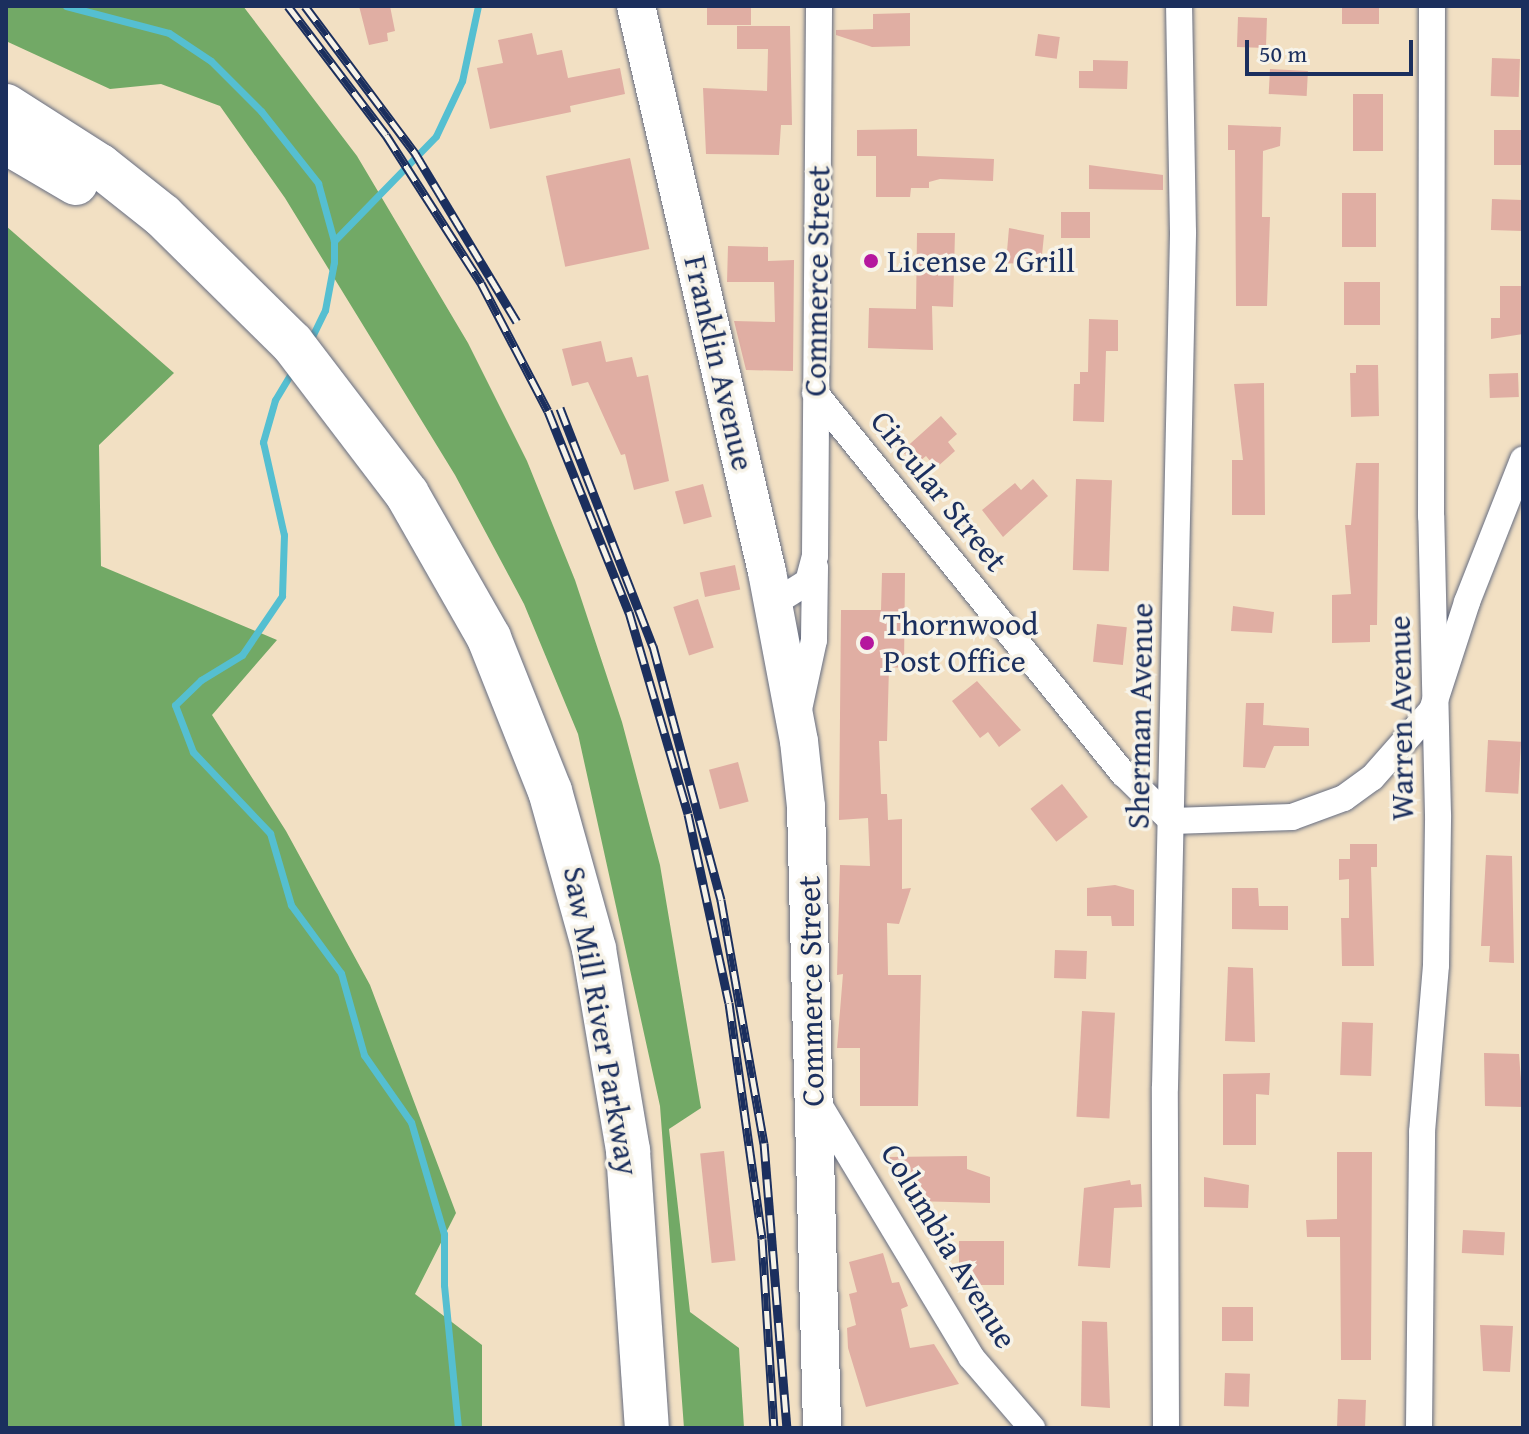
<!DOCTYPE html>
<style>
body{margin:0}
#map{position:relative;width:1529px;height:1434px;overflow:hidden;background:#f2e0c3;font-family:"Gentium Book Plus",serif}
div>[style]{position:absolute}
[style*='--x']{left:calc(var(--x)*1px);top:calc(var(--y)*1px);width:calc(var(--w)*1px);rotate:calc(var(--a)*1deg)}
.forest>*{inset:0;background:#72a966}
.stream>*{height:7px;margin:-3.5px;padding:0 3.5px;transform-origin:3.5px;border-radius:3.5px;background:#55bfd1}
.building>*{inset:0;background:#e0aea3;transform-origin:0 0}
.roads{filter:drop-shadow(0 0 2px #666d81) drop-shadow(0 0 2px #666d81)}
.street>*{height:26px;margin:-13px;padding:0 13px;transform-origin:13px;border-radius:13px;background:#fff}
.secondary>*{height:38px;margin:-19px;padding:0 19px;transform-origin:19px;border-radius:19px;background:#fff}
.highway>*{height:44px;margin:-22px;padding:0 22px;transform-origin:22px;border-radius:22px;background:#fff}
.rail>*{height:9px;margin-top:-4.5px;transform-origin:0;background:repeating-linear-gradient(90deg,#f7f3e8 0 18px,#1b2f5e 0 36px);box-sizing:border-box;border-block:2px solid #1b2f5e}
.dots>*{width:22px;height:22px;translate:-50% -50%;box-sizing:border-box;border:4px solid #f7f3e8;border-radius:50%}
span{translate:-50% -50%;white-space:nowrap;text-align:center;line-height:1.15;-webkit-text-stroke:7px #f7f3e8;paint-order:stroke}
.poi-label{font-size:32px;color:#1b2f5e}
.left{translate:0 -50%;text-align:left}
.street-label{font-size:32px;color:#1b2f5e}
.frame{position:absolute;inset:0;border:8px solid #1b2f5e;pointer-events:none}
.scale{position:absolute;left:1245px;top:40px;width:168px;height:36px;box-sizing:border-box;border:4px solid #1b2f5e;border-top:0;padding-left:10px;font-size:24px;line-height:28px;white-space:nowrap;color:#1b2f5e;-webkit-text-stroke:6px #f7f3e8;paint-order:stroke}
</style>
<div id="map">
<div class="forest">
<div style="clip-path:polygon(6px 6px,243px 6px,357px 156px,468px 343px,527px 461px,575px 580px,622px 722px,660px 865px,701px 1108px,669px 1129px,690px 1312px,739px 1348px,744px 1428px,684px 1428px,660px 1106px,578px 734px,524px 604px,455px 475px,285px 198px,220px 106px,161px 84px,110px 89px,8px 42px)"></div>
<div style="clip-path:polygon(6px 226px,174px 373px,99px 445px,101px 566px,277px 640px,212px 715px,286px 831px,370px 985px,456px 1213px,415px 1294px,482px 1345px,482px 1428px,6px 1428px)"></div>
</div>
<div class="stream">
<div style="--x:66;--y:6;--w:106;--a:14.7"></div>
<div style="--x:169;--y:33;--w:50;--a:33.7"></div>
<div style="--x:211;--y:61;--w:71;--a:45"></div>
<div style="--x:261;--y:111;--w:92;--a:51.6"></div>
<div style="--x:318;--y:183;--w:60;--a:74.6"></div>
<div style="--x:334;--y:241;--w:21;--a:90"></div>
<div style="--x:334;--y:262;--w:49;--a:100.6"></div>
<div style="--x:325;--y:310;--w:37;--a:116"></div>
<div style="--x:334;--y:241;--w:146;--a:-45.8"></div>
<div style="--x:436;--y:136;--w:61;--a:-64.7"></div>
<div style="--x:462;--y:81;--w:77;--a:-78"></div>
<div style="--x:293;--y:370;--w:35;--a:121"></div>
<div style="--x:275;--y:400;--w:44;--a:105.9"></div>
<div style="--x:263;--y:442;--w:95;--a:77.3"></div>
<div style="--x:284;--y:535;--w:61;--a:91.9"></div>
<div style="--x:282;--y:596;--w:71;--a:124.1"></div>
<div style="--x:242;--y:655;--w:48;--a:148.6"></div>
<div style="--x:201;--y:680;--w:36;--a:136"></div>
<div style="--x:175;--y:705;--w:50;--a:69"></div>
<div style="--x:193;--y:752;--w:112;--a:46.5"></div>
<div style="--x:270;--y:833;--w:75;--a:73.7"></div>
<div style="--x:291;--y:905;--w:84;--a:53.7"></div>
<div style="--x:341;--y:973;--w:85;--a:74.3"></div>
<div style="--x:364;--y:1055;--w:82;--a:55"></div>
<div style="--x:411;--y:1122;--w:117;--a:73.6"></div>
<div style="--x:444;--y:1234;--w:51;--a:90"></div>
<div style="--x:444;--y:1285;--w:144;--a:84.4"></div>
</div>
<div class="building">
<div style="clip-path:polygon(359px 6px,390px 6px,395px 31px,387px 33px,388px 41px,369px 45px)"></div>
<div style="left:707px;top:6px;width:44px;height:19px"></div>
<div style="left:1342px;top:6px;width:37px;height:18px"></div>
<div style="clip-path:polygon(910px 13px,910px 46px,872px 47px,836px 35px,836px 30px,873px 29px,873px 14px)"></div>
<div style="left:1238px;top:17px;width:29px;height:30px;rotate:2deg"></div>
<div style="clip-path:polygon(737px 26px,790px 26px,792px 125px,781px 125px,779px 155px,706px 154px,703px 88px,767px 91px,768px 49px,737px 49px)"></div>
<div style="clip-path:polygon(532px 33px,537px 55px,562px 50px,568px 78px,620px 68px,625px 94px,570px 106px,571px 112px,490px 129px,477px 68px,503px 63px,498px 40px)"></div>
<div style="left:1038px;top:34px;width:22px;height:22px;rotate:8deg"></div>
<div style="left:1492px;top:58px;width:28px;height:38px;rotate:2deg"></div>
<div style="clip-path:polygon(1093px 60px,1128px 61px,1127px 89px,1079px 88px,1079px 71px,1093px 71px)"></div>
<div style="left:1270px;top:69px;width:38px;height:25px;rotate:3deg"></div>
<div style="left:1353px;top:94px;width:30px;height:57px"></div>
<div style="clip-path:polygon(1228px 125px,1281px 127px,1280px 146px,1263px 151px,1262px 217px,1270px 217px,1267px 306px,1236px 306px,1235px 150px,1228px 150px)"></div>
<div style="clip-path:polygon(917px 129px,917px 156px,994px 159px,993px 181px,940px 179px,929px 182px,929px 188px,911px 188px,910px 197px,876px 197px,876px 156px,857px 156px,857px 130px)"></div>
<div style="left:1494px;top:130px;width:29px;height:35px"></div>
<div style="left:630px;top:158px;width:93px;height:86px;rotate:78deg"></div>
<div style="clip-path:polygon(1089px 165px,1163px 175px,1163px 190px,1089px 189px)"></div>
<div style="left:1342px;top:193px;width:34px;height:54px"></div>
<div style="left:1492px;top:199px;width:31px;height:31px;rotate:2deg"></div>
<div style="left:1061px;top:212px;width:29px;height:26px"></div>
<div style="clip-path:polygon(1009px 228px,1044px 235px,1041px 265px,1006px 263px)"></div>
<div style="clip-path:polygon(917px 233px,955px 233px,953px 307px,932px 306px,933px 350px,868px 348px,869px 308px,916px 309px)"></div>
<div style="clip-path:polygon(728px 246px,768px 247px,768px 261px,794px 260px,793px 371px,746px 370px,734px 321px,775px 322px,774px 282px,727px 282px)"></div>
<div style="left:1344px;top:282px;width:36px;height:43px"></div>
<div style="clip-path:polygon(1500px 286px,1523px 286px,1523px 334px,1491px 339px,1491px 318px,1500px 318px)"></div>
<div style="clip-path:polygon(1089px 319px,1118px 320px,1118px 351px,1106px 351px,1104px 422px,1073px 421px,1074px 384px,1080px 384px,1080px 372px,1088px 372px)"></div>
<div style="clip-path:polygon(601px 341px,606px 362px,632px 357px,637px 377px,648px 375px,669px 481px,634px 490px,625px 454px,621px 455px,588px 382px,572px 386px,562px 349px)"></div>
<div style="clip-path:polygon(1356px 365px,1378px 365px,1379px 416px,1351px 417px,1350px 373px,1356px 373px)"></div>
<div style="left:1518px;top:373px;width:24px;height:29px;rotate:88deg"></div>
<div style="clip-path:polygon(1264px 383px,1265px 515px,1232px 515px,1232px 460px,1243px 460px,1234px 384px)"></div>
<div style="clip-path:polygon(941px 416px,957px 434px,948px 442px,955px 451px,936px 468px,926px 456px,915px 465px,902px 451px)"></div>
<div style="clip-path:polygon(1356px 463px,1379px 463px,1377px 625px,1370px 625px,1370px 642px,1332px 643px,1332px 595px,1351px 594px,1345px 525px,1351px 525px)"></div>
<div style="clip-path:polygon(1033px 479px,1048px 496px,1003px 537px,982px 510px,1015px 483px,1021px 490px)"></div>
<div style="left:1076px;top:479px;width:36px;height:91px;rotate:2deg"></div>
<div style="left:703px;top:484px;width:34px;height:29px;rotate:75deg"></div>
<div style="left:735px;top:565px;width:25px;height:36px;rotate:78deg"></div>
<div style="clip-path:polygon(882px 573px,905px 573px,904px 668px,889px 667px,887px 741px,879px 741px,881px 794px,887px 794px,888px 820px,902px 819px,902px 889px,911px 888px,899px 924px,887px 923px,888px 975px,921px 975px,918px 1106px,860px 1106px,860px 1048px,837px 1048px,843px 974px,837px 975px,840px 865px,870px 866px,868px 818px,839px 820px,841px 610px,881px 610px)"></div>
<div style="left:698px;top:599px;width:51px;height:26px;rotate:72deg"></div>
<div style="clip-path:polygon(1233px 606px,1274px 612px,1272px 633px,1231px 631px)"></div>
<div style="left:1097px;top:624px;width:30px;height:38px;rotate:6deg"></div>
<div style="clip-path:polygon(977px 681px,1021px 730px,999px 747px,988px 732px,980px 738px,952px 701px)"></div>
<div style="clip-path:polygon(1246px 703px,1264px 703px,1263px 725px,1309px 728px,1309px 746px,1274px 746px,1265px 768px,1243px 767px)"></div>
<div style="left:1488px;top:740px;width:33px;height:52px;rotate:3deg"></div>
<div style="left:738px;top:762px;width:41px;height:30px;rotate:75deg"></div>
<div style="left:1062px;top:784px;width:42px;height:40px;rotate:52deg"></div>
<div style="clip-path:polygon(1350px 844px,1377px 844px,1377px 867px,1371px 867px,1374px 966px,1342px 966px,1341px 918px,1349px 918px,1349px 879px,1339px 880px,1339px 859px,1350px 859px)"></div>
<div style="clip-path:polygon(1486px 855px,1512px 856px,1514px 963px,1489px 962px,1490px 946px,1481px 946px)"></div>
<div style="clip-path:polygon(1115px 885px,1134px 890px,1134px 926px,1112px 926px,1111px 916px,1087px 916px,1087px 888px)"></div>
<div style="clip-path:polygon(1232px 888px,1258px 888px,1259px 906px,1288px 906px,1288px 930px,1232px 929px)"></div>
<div style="left:1055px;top:950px;width:32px;height:28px;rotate:2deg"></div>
<div style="clip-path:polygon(1228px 967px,1253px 968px,1255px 1042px,1225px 1041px)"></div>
<div style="left:1082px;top:1011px;width:33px;height:106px;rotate:3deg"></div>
<div style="left:1342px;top:1022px;width:31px;height:53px;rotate:2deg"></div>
<div style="clip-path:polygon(1484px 1053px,1519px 1054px,1523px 1107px,1485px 1106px)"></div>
<div style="clip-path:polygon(1270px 1073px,1269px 1095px,1256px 1094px,1256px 1145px,1223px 1145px,1223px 1074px)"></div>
<div style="left:724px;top:1151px;width:110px;height:24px;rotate:84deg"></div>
<div style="clip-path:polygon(1337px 1152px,1372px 1152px,1371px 1360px,1341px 1360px,1340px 1237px,1307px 1237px,1306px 1220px,1337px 1219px)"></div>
<div style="clip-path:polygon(967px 1156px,967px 1169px,990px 1177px,990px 1203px,912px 1201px,888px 1157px)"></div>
<div style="clip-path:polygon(1204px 1177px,1249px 1185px,1248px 1208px,1204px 1207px)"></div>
<div style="clip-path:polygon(1130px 1180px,1131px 1185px,1141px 1184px,1142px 1207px,1114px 1208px,1110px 1268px,1078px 1266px,1084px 1188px)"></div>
<div style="left:1463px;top:1230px;width:42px;height:23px;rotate:3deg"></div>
<div style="left:959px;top:1241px;width:45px;height:44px"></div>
<div style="clip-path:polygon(883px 1253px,892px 1283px,899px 1282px,908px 1306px,901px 1309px,910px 1348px,934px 1344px,959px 1384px,866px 1407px,848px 1348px,847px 1328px,856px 1325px,849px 1294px,857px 1292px,849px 1262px)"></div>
<div style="left:1253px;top:1307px;width:34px;height:31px;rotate:90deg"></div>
<div style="clip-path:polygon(1082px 1321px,1107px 1322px,1110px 1408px,1081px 1406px)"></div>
<div style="clip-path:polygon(1480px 1325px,1513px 1326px,1510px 1372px,1483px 1371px)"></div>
<div style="left:1225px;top:1373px;width:25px;height:33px;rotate:2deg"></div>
<div style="left:1338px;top:1399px;width:28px;height:29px;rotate:2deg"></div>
</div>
<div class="roads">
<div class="street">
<div style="--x:815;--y:393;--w:491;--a:51"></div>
<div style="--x:1124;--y:774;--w:67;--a:44.4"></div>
<div style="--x:1172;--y:821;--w:120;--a:-1.9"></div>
<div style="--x:1292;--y:817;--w:55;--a:-20.1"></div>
<div style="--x:1344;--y:798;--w:34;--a:-36"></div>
<div style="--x:1372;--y:778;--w:91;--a:-48.6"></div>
<div style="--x:1432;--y:710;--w:114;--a:-72"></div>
<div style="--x:1467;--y:602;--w:153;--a:-68.5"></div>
<div style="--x:774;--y:603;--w:40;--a:-32"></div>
<div style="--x:808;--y:582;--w:27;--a:-75"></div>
<div style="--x:815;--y:556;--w:550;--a:-89.58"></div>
<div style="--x:798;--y:714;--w:76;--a:-77.8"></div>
<div style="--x:814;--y:640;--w:73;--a:-89.2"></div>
<div style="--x:815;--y:1098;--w:302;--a:58.9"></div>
<div style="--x:971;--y:1357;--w:94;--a:49.3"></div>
<div style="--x:1166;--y:1428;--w:341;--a:-90.2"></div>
<div style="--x:1165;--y:1087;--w:855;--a:-88.79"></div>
<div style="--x:1183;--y:232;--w:226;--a:-91"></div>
<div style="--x:1419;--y:1428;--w:296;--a:-89.4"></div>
<div style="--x:1422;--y:1132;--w:168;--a:-85.2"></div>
<div style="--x:1436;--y:965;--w:150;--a:-89.2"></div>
<div style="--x:1438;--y:815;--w:299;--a:-91.3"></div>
<div style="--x:1431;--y:516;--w:510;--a:-89.89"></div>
</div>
<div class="secondary">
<div style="--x:636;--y:6;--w:581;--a:76.97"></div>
<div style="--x:767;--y:572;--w:172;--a:79.3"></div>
<div style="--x:799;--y:741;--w:66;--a:83.9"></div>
<div style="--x:806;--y:807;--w:621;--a:88.52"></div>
</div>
<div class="highway">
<div style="--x:6;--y:106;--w:112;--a:32.6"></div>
<div style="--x:100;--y:166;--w:80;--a:38.4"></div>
<div style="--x:163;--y:216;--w:181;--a:44.6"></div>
<div style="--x:292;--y:343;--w:190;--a:52.7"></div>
<div style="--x:407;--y:494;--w:166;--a:60.3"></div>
<div style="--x:489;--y:638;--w:165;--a:68.3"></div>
<div style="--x:550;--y:791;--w:164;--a:74.4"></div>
<div style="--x:594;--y:949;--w:205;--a:80.4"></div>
<div style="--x:628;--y:1151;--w:278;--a:86.1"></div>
<div style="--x:6;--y:142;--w:81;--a:30.4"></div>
</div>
</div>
<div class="rail">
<div style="--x:288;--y:6;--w:162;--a:52.8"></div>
<div style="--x:386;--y:135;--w:176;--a:57.3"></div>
<div style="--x:481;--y:283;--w:144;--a:62.4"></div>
<div style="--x:548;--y:411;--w:217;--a:68.1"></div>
<div style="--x:629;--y:612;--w:210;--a:73.7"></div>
<div style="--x:688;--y:814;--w:193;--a:77.8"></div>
<div style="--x:729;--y:1003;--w:238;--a:82"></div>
<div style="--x:762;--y:1239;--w:189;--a:86.4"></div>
<div style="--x:305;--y:6;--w:184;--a:53.2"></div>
<div style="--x:415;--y:153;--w:197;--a:58.9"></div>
<div style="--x:560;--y:408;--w:256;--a:68.7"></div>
<div style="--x:653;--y:646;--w:263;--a:75"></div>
<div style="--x:721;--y:900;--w:247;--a:80"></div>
<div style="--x:764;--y:1143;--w:286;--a:85.4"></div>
</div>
<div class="dots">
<div style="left:871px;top:261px;background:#b5179e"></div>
<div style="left:867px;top:643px;background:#b5179e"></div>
</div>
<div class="poi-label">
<span class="left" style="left:887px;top:261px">License 2 Grill</span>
<span class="left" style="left:883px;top:643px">Thornwood<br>Post Office</span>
</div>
<div class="street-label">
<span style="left:817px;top:281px;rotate:-89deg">Commerce Street</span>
<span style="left:719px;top:363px;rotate:77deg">Franklin Avenue</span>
<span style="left:939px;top:491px;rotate:51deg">Circular Street</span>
<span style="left:1140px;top:716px;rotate:-89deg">Sherman Avenue</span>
<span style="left:1401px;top:718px;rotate:-91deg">Warren Avenue</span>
<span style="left:811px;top:991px;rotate:-91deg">Commerce Street</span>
<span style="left:601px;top:1021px;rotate:80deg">Saw Mill River Parkway</span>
<span style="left:949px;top:1246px;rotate:59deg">Columbia Avenue</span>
</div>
<div class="frame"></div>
<div class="scale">50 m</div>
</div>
